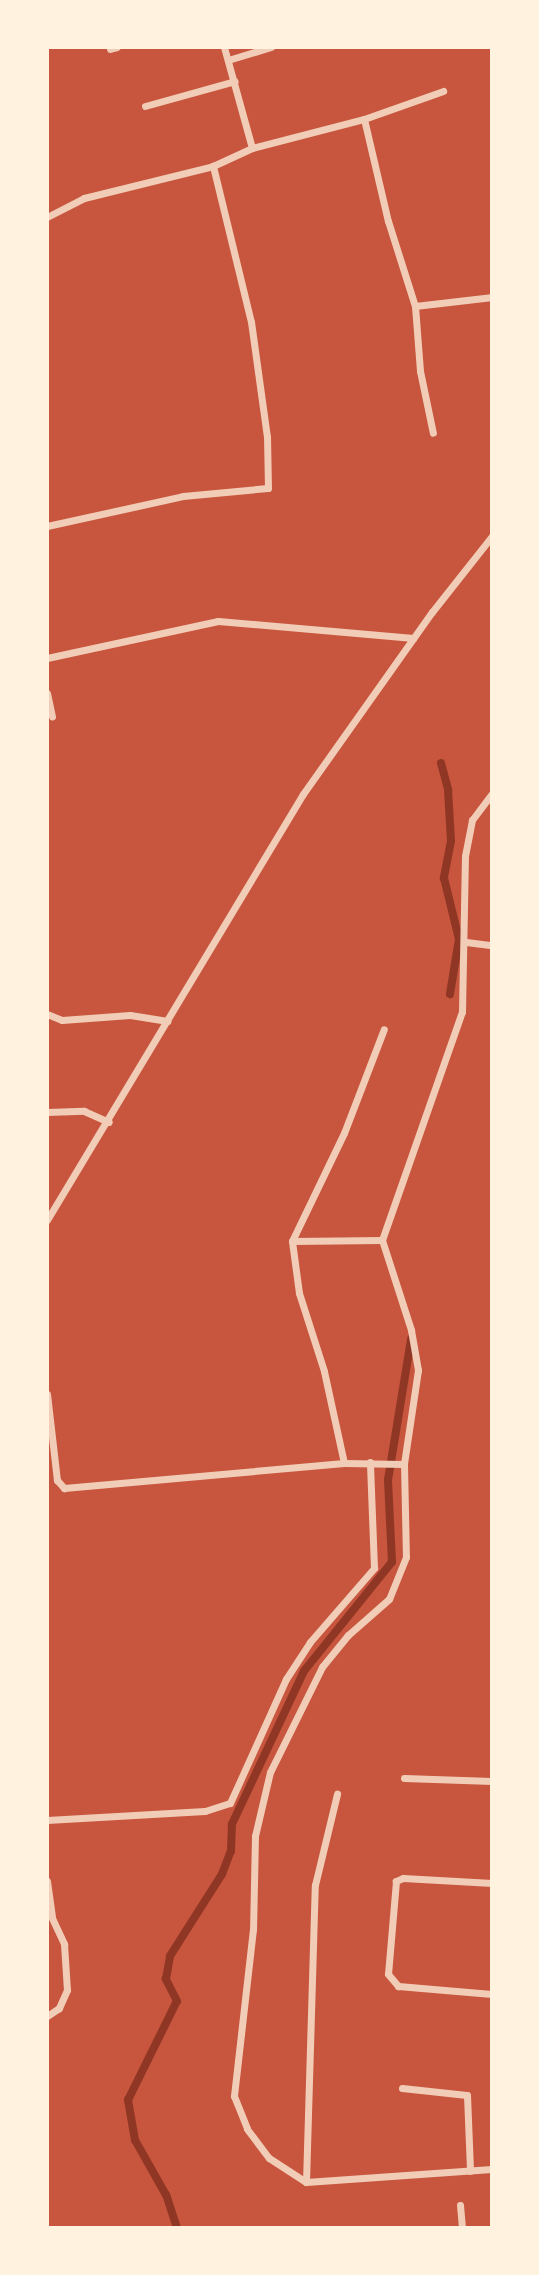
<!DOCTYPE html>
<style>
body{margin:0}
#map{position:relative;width:539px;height:2275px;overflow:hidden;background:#c8553d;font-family:"IBM Plex Serif",serif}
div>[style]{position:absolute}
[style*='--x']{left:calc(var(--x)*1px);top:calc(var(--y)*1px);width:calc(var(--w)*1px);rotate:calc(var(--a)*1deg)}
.stream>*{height:8px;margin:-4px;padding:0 4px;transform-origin:4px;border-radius:4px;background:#8f3625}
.minor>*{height:7px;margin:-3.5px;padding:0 3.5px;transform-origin:3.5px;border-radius:3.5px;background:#f1ccb7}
span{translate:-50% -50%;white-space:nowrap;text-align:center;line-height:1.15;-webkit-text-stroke:7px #fff3e0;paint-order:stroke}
.frame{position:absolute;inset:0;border:49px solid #fff3e0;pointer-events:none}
</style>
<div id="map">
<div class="stream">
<div style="--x:441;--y:763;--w:28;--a:75"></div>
<div style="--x:448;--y:790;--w:51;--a:86.6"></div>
<div style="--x:451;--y:841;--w:38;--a:101"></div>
<div style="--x:444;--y:878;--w:63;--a:76.2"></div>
<div style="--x:459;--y:939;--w:56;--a:99.3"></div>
<div style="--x:177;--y:2228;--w:35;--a:-108"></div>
<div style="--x:166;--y:2195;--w:63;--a:-119.4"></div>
<div style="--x:135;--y:2140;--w:41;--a:-99.9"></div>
<div style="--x:128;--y:2100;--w:110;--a:-63.7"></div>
<div style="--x:177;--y:2001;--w:25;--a:-117"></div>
<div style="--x:166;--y:1979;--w:23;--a:-80"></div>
<div style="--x:170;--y:1956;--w:97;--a:-57.6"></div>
<div style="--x:222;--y:1874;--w:25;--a:-69"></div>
<div style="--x:231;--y:1851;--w:27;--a:-88"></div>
<div style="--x:232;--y:1824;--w:169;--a:-64.8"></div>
<div style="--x:304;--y:1671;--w:140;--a:-51.1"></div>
<div style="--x:392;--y:1562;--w:82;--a:-92.8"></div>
<div style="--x:388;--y:1480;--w:143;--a:-80.7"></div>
</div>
<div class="minor">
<div style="--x:110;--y:49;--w:7;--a:-16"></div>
<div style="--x:228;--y:60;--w:45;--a:-16.8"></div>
<div style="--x:145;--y:106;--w:93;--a:-15.5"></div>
<div style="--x:364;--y:119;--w:105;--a:76.8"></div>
<div style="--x:388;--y:221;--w:89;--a:72.4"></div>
<div style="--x:415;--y:306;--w:65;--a:85.6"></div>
<div style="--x:420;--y:371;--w:63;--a:78.2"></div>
<div style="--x:252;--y:148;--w:116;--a:-14.5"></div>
<div style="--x:364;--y:119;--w:84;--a:-19.5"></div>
<div style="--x:47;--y:217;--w:42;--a:-27.2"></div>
<div style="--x:84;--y:198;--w:133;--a:-13.9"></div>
<div style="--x:213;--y:166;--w:43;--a:-24.8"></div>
<div style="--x:252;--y:148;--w:105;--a:-105.5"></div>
<div style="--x:415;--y:306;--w:78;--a:-6.7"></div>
<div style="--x:47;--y:526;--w:139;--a:-12.4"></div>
<div style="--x:183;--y:496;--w:85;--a:-5.4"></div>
<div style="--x:268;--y:488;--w:51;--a:-91.1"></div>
<div style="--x:267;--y:437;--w:116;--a:-97.9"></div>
<div style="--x:251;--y:322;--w:161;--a:-103.7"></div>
<div style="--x:47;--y:658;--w:175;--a:-12.2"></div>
<div style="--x:218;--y:621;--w:196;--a:5"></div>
<div style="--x:47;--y:693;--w:24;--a:78"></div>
<div style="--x:466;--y:942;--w:26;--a:7"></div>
<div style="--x:47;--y:1014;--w:16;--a:22"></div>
<div style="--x:62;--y:1020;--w:68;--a:-4.2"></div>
<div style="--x:130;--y:1015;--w:38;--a:9"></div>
<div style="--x:47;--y:1112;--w:37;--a:-2"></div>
<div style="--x:84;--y:1111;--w:27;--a:24"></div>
<div style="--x:47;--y:1220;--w:497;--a:-59"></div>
<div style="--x:303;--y:794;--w:223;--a:-54.7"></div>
<div style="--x:432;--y:612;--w:97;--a:-51.7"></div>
<div style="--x:382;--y:1240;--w:95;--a:72.1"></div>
<div style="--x:411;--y:1330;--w:41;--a:80.1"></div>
<div style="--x:418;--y:1370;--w:95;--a:98.5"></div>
<div style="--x:404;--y:1464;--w:93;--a:88.8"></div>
<div style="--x:406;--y:1557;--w:45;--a:112"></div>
<div style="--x:389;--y:1599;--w:55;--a:138.7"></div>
<div style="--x:348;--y:1635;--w:41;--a:129.1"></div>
<div style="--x:322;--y:1667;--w:117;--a:116.3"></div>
<div style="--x:270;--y:1772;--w:66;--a:103.2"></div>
<div style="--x:255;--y:1836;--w:93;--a:91.2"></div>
<div style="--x:253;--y:1929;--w:168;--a:96.5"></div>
<div style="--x:234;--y:2096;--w:35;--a:68"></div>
<div style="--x:247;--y:2129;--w:36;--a:53"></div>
<div style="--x:269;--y:2158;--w:44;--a:33"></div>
<div style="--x:306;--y:2182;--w:186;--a:-4"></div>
<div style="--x:382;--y:1240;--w:242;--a:-70.7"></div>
<div style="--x:462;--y:1012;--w:156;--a:-88.9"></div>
<div style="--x:465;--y:856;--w:37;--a:-79"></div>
<div style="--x:472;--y:820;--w:34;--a:-53"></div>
<div style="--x:292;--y:1241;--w:90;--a:-0.6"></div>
<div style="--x:47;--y:1394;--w:87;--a:83.4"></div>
<div style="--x:57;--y:1480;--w:11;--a:49"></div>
<div style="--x:64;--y:1488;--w:281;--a:-5.1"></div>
<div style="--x:344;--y:1463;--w:60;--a:1"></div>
<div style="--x:344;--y:1463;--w:94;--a:-102.3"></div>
<div style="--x:324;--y:1371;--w:82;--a:-107.8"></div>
<div style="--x:299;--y:1293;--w:52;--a:-97.7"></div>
<div style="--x:292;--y:1241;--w:120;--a:-64.3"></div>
<div style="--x:344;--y:1133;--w:111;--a:-69"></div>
<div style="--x:404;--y:1778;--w:88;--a:2"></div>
<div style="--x:47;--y:1820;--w:158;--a:-3.3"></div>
<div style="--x:205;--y:1811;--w:26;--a:-18"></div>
<div style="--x:230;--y:1803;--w:136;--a:-65.7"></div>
<div style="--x:286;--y:1679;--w:44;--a:-57"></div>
<div style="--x:310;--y:1642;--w:98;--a:-49.1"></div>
<div style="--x:374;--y:1568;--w:106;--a:-92.2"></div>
<div style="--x:47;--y:1881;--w:37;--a:82"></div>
<div style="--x:52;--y:1918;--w:29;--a:65"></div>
<div style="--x:64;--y:1944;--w:46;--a:86.3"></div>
<div style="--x:67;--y:1990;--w:20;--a:114"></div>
<div style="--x:59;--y:2008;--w:14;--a:146"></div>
<div style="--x:492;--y:1883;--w:89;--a:-176.8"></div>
<div style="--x:403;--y:1878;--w:8;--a:157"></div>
<div style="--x:396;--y:1881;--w:93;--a:94.9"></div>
<div style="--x:388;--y:1974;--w:16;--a:50"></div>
<div style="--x:398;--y:1986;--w:94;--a:4.9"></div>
<div style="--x:402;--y:2088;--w:65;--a:6.1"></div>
<div style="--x:467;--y:2095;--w:76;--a:87.7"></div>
<div style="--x:306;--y:2182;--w:297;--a:-88.3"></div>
<div style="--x:315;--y:1885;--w:94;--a:-76.4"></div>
<div style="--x:460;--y:2205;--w:23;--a:85"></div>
</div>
<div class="frame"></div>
</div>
